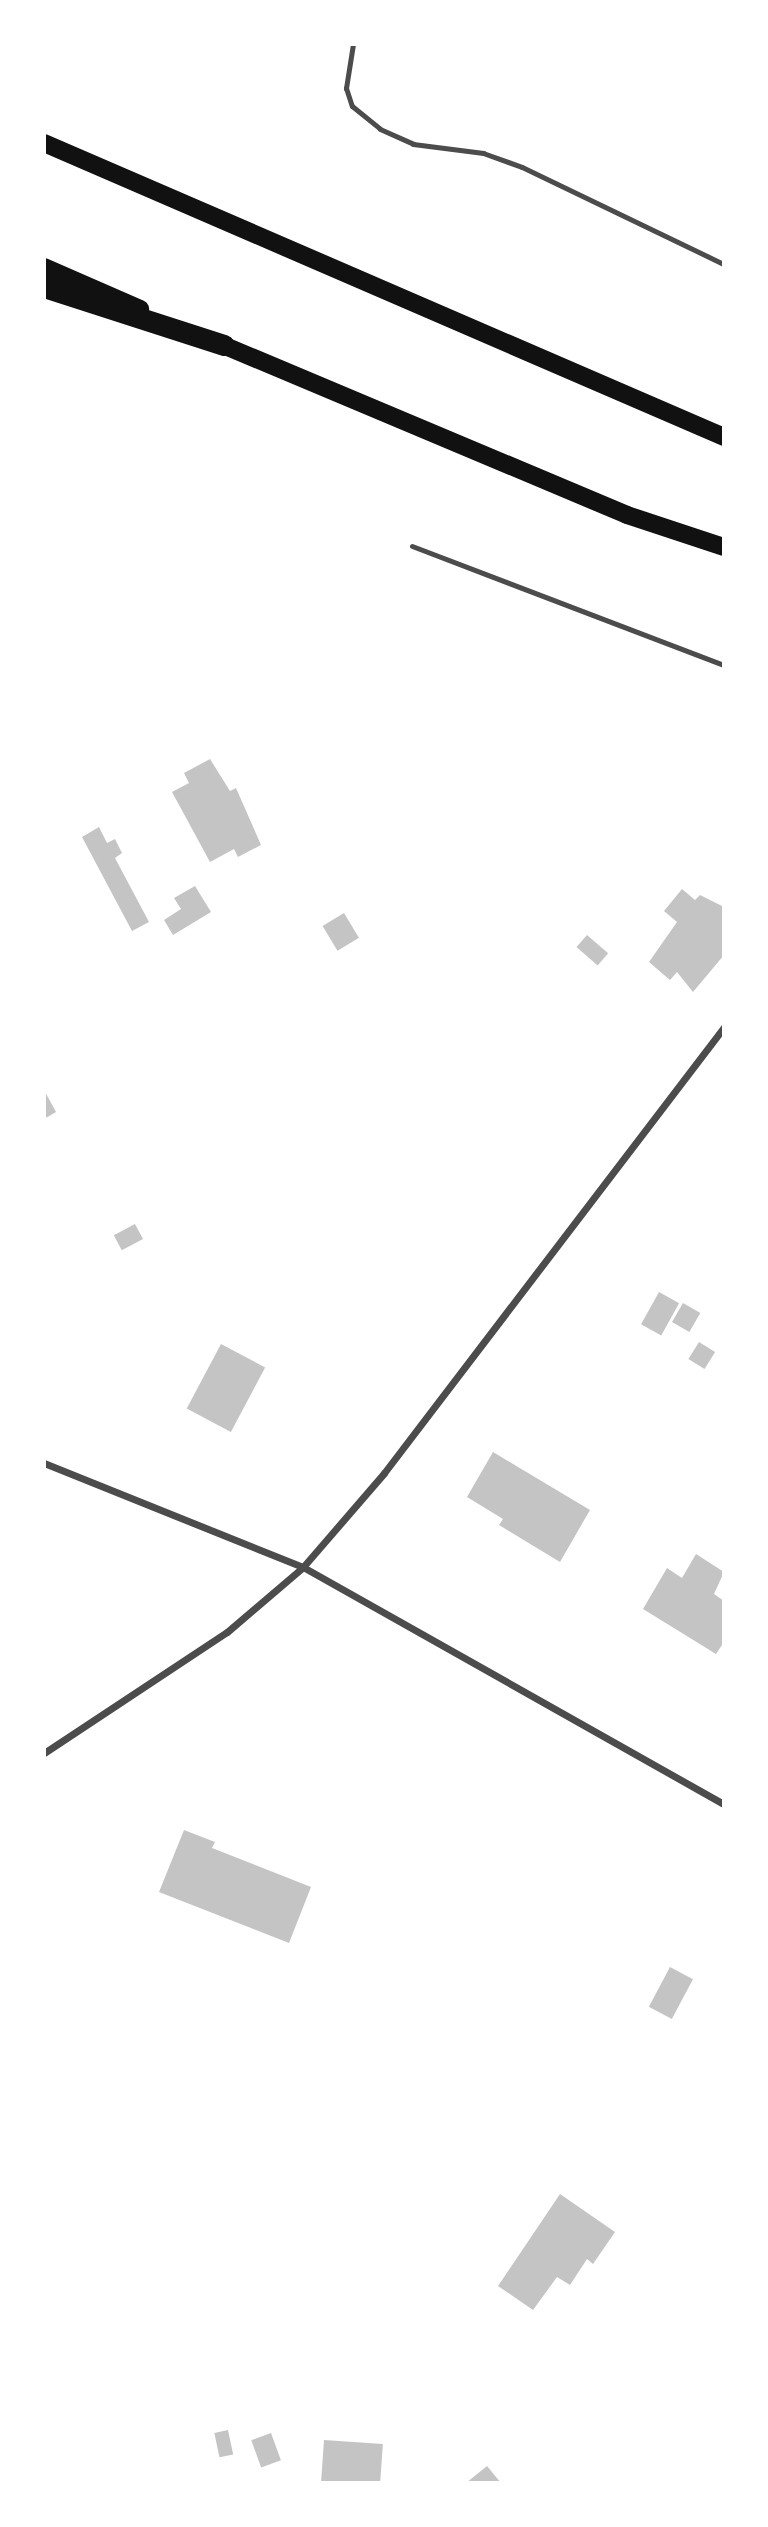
<!DOCTYPE html>
<style>
body{margin:0}
#map{position:relative;width:768px;height:2527px;overflow:hidden;background:#fff;font-family:"Roboto Condensed",sans-serif}
div>[style]{position:absolute}
[style*='--x']{left:calc(var(--x)*1px);top:calc(var(--y)*1px);width:calc(var(--w)*1px);rotate:calc(var(--a)*1deg)}
.building>*{inset:0;background:#c4c4c4;transform-origin:0 0}
.service>*{height:5px;margin:-2.5px;padding:0 2.5px;transform-origin:2.5px;border-radius:2.5px;background:#4c4c4c}
.minor>*{height:7px;margin:-3.5px;padding:0 3.5px;transform-origin:3.5px;border-radius:3.5px;background:#4c4c4c}
.primary>*{height:18px;margin:-9px;padding:0 9px;transform-origin:9px;border-radius:9px;background:#111}
.motorway>*{height:21px;margin:-10.5px;padding:0 10.5px;transform-origin:10.5px;border-radius:10.5px;background:#111}
span{translate:-50% -50%;white-space:nowrap;text-align:center;line-height:1.15;-webkit-text-stroke:6px #fff;paint-order:stroke}
.frame{position:absolute;inset:0;border:46px solid #fff;pointer-events:none}
</style>
<div id="map">
<div class="building">
<div style="clip-path:polygon(210px 759px,230px 791px,236px 788px,261px 845px,238px 857px,234px 849px,210px 862px,172px 792px,189px 783px,184px 773px)"></div>
<div style="clip-path:polygon(99px 827px,107px 843px,115px 839px,122px 853px,115px 858px,149px 922px,132px 931px,82px 837px)"></div>
<div style="clip-path:polygon(195px 886px,211px 912px,173px 935px,164px 920px,181px 909px,174px 898px)"></div>
<div style="clip-path:polygon(682px 889px,695px 900px,700px 895px,724px 907px,724px 955px,693px 992px,677px 972px,670px 980px,649px 962px,677px 922px,664px 911px)"></div>
<div style="left:344px;top:913px;width:29px;height:25px;rotate:59deg"></div>
<div style="left:587px;top:935px;width:28px;height:16px;rotate:41deg"></div>
<div style="clip-path:polygon(44px 1090px,56px 1112px,44px 1119px)"></div>
<div style="left:135px;top:1224px;width:17px;height:24px;rotate:62deg"></div>
<div style="left:659px;top:1292px;width:23px;height:37px;rotate:29deg"></div>
<div style="left:683px;top:1303px;width:20px;height:22px;rotate:30deg"></div>
<div style="left:699px;top:1342px;width:19px;height:20px;rotate:32deg"></div>
<div style="left:221px;top:1344px;width:50px;height:73px;rotate:28deg"></div>
<div style="clip-path:polygon(493px 1452px,590px 1510px,560px 1562px,499px 1525px,503px 1519px,467px 1497px)"></div>
<div style="clip-path:polygon(696px 1554px,724px 1572px,714px 1594px,724px 1601px,724px 1642px,716px 1654px,643px 1609px,667px 1568px,682px 1578px)"></div>
<div style="clip-path:polygon(184px 1830px,215px 1842px,212px 1848px,311px 1887px,289px 1943px,159px 1892px)"></div>
<div style="left:670px;top:1967px;width:26px;height:45px;rotate:28deg"></div>
<div style="clip-path:polygon(560px 2194px,615px 2232px,593px 2264px,587px 2259px,570px 2285px,557px 2277px,533px 2310px,498px 2286px)"></div>
<div style="left:228px;top:2430px;width:25px;height:14px;rotate:78deg"></div>
<div style="left:271px;top:2433px;width:29px;height:21px;rotate:70deg"></div>
<div style="left:324px;top:2440px;width:59px;height:43px;rotate:4deg"></div>
<div style="clip-path:polygon(487px 2466px,501px 2483px,466px 2483px)"></div>
</div>
<div class="service">
<div style="--x:353;--y:44;--w:45;--a:99"></div>
<div style="--x:346;--y:88;--w:19;--a:72"></div>
<div style="--x:352;--y:106;--w:36;--a:39"></div>
<div style="--x:380;--y:129;--w:36;--a:24"></div>
<div style="--x:413;--y:144;--w:71;--a:7.3"></div>
<div style="--x:483;--y:153;--w:41;--a:19.7"></div>
<div style="--x:522;--y:167;--w:224;--a:25.7"></div>
<div style="--x:412;--y:546;--w:334;--a:20.9"></div>
</div>
<div class="minor">
<div style="--x:44;--y:1463;--w:279;--a:21.9"></div>
<div style="--x:303;--y:1567;--w:483;--a:29.4"></div>
<div style="--x:44;--y:1753;--w:219;--a:-33.5"></div>
<div style="--x:227;--y:1632;--w:100;--a:-40.5"></div>
<div style="--x:303;--y:1567;--w:124;--a:-49.2"></div>
<div style="--x:384;--y:1473;--w:561;--a:-52.68"></div>
</div>
<div class="primary">
<div style="--x:44;--y:143;--w:741;--a:23.38"></div>
<div style="--x:44;--y:267;--w:105;--a:23.6"></div>
<div style="--x:211;--y:340;--w:451;--a:22.8"></div>
<div style="--x:627;--y:515;--w:102;--a:18.3"></div>
</div>
<div class="motorway">
<div style="--x:44;--y:287;--w:189;--a:17.9"></div>
</div>
<div class="frame"></div>
</div>
